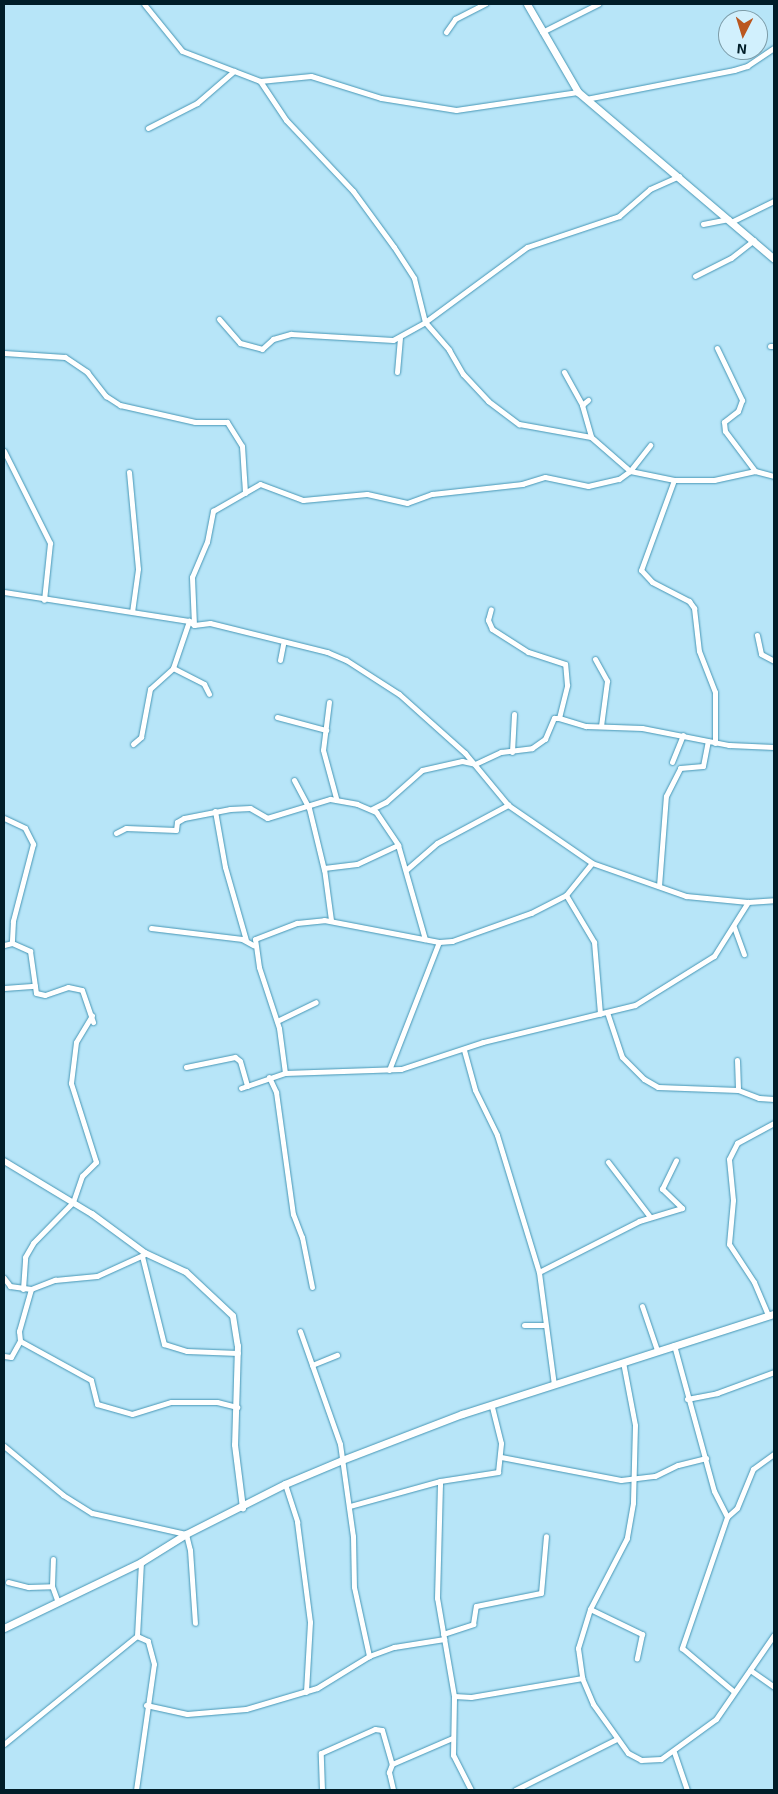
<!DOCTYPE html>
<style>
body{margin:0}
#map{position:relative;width:778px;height:1794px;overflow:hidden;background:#b7e5f8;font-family:"Exo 2",sans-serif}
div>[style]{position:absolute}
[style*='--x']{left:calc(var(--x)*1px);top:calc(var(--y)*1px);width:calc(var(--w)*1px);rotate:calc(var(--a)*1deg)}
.roads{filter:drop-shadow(0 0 1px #4696b5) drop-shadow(0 0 1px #4696b5)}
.minor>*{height:5px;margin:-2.5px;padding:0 2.5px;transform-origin:2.5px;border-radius:2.5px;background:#fff}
.tertiary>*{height:6px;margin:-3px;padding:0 3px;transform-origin:3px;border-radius:3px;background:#fff}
.secondary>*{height:7px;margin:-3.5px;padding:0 3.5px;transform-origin:3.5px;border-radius:3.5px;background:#fff}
span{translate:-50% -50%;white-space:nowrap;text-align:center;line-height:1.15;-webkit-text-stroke:4px #d1f0fd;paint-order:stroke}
.frame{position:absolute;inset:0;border:5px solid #001d28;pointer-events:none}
.north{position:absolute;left:718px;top:10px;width:50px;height:50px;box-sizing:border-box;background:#d1f0fd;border:1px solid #7d9ca8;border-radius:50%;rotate:185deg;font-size:14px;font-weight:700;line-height:20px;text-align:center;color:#001d28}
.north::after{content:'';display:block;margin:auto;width:18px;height:22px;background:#ba5720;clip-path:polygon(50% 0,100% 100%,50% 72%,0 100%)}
</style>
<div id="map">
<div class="roads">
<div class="minor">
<div style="--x:144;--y:4;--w:60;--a:51"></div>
<div style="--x:182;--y:51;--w:84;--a:21"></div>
<div style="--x:260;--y:81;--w:47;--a:56.3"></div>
<div style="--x:286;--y:120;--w:98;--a:46.7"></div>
<div style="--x:353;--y:191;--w:69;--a:53.8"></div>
<div style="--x:394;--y:247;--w:37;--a:57"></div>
<div style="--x:414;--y:278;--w:45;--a:76"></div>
<div style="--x:425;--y:322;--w:37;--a:49"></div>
<div style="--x:449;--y:350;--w:28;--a:60"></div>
<div style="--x:463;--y:374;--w:37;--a:47"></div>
<div style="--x:488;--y:401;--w:39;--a:37"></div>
<div style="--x:519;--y:424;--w:73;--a:10.2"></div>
<div style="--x:591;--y:437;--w:52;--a:41.1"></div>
<div style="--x:630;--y:471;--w:33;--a:-52"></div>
<div style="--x:446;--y:32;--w:16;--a:-55"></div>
<div style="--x:455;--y:19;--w:34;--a:-27"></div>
<div style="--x:542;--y:32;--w:63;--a:-26.6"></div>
<div style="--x:260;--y:81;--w:51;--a:-5.6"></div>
<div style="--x:311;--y:76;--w:73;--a:17.4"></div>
<div style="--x:381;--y:98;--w:76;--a:9.1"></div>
<div style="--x:456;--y:110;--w:123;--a:-8.4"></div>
<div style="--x:586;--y:99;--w:151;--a:-11.1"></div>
<div style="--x:734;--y:70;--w:14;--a:-17"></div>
<div style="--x:747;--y:66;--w:32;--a:-34"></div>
<div style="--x:148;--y:128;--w:55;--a:-27"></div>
<div style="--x:197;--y:103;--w:49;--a:-40.9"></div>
<div style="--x:733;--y:221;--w:46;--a:-26"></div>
<div style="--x:703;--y:224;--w:26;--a:-11"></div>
<div style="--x:695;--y:276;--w:40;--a:-26.6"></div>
<div style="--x:731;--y:258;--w:29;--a:-38"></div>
<div style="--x:219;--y:319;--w:32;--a:49"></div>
<div style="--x:240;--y:343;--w:23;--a:15"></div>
<div style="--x:262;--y:349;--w:15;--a:-42"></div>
<div style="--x:273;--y:339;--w:19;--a:-16"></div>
<div style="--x:291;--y:334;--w:102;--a:3.4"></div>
<div style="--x:393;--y:340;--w:37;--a:-29"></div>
<div style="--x:425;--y:322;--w:127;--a:-36.3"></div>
<div style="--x:527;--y:247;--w:97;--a:-18.6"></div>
<div style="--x:619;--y:216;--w:41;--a:-41.1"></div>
<div style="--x:650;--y:189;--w:32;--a:-24"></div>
<div style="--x:770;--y:346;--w:4;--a:0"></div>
<div style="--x:717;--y:348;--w:58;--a:64.3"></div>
<div style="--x:742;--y:400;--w:12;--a:110"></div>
<div style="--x:738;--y:411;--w:18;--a:142"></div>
<div style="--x:724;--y:422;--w:9;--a:84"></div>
<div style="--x:725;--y:431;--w:50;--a:53.1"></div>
<div style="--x:4;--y:353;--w:61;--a:3.8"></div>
<div style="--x:65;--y:357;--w:27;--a:34"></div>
<div style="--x:87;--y:372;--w:31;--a:52"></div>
<div style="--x:106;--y:396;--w:17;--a:33"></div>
<div style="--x:120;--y:405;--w:77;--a:12.8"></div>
<div style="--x:195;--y:422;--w:32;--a:0"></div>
<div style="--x:227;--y:422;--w:28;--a:58"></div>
<div style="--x:242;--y:446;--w:47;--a:86.3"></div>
<div style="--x:397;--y:372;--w:34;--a:-85"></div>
<div style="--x:564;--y:372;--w:38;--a:61"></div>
<div style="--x:582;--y:405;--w:33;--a:74"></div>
<div style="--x:582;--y:405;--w:8;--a:-40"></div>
<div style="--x:4;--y:451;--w:103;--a:63.4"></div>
<div style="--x:50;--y:543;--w:57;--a:96"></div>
<div style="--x:129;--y:472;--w:97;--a:84.7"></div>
<div style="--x:138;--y:569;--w:43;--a:97.9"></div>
<div style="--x:674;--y:480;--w:96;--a:110.1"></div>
<div style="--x:641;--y:570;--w:16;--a:47"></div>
<div style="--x:652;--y:582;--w:42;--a:27.2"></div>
<div style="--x:689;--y:601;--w:9;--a:54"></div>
<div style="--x:694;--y:608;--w:43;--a:83.4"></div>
<div style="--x:699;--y:651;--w:44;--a:68.7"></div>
<div style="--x:715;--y:692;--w:51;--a:90"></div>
<div style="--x:4;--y:592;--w:187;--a:8.9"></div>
<div style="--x:189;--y:621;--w:6;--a:39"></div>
<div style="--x:194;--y:625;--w:16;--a:-7"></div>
<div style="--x:210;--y:623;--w:121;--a:13.9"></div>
<div style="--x:327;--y:652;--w:21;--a:23"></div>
<div style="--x:346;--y:660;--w:63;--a:32.7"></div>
<div style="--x:399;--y:694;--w:89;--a:41.8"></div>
<div style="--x:465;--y:753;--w:67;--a:50.4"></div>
<div style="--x:508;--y:805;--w:102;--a:34.6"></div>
<div style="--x:592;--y:863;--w:100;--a:19.3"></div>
<div style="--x:686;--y:896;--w:62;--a:5.5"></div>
<div style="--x:748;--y:902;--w:26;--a:-4"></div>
<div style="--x:194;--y:625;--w:48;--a:-92.4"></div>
<div style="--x:192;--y:577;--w:38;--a:-67"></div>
<div style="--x:207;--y:542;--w:32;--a:-79"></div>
<div style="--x:213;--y:511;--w:54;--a:-29.9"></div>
<div style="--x:260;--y:484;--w:46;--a:20.4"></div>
<div style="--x:303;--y:500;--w:64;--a:-5.4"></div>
<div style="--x:367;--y:494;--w:41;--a:12.7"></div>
<div style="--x:407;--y:503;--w:27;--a:-20"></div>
<div style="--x:432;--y:494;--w:91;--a:-6.3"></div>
<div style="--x:522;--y:484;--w:24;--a:-17"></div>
<div style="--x:545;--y:477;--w:44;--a:11.8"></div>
<div style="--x:588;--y:486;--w:32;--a:-13"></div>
<div style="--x:619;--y:479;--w:14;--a:-36"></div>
<div style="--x:630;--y:471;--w:45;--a:11.6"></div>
<div style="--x:674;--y:480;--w:40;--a:0"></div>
<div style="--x:714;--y:480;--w:42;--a:-12.4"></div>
<div style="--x:755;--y:471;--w:20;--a:15"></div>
<div style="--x:757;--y:635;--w:19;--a:78"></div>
<div style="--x:761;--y:654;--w:15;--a:28"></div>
<div style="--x:595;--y:659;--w:25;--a:61"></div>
<div style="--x:607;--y:681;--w:45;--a:97.6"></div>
<div style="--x:280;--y:660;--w:16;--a:-79"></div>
<div style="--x:173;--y:668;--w:35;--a:27"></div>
<div style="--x:204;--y:684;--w:11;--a:63"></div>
<div style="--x:329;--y:702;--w:48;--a:97.1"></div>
<div style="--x:323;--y:750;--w:50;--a:74.8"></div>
<div style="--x:277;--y:717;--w:51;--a:14.9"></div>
<div style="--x:559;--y:718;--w:28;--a:17"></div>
<div style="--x:586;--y:726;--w:56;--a:2"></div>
<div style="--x:642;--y:728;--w:89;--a:11.1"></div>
<div style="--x:729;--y:745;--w:45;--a:2.5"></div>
<div style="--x:133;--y:744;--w:11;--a:-41"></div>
<div style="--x:141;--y:737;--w:49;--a:-79.4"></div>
<div style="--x:150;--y:689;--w:31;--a:-42"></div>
<div style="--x:173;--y:668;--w:50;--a:-71.2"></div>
<div style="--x:512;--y:752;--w:38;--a:-87"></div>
<div style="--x:672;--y:762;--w:29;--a:-68"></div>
<div style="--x:294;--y:780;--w:32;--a:62"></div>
<div style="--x:309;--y:808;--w:64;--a:76.4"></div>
<div style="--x:372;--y:809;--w:16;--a:-27"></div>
<div style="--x:386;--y:802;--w:48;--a:-41.6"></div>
<div style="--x:422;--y:770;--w:41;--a:-12.7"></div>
<div style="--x:462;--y:761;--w:13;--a:13"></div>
<div style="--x:475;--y:764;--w:29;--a:-25"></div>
<div style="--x:501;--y:752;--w:31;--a:-7"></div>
<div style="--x:532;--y:748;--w:16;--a:-35"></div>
<div style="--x:545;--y:739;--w:23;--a:-67"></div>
<div style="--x:554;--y:718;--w:5;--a:0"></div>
<div style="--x:559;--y:718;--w:34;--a:-76"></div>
<div style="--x:567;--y:685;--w:21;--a:-95"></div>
<div style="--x:565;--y:664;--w:39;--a:-162"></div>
<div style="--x:528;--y:652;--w:43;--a:-147.4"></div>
<div style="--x:492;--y:629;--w:10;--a:-114"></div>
<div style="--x:488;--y:620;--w:11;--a:-75"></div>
<div style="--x:215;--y:811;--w:57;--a:79.9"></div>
<div style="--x:225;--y:867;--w:76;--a:74"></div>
<div style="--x:4;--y:818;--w:23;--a:25"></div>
<div style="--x:25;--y:828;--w:18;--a:63"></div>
<div style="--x:33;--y:844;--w:80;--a:104.6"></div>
<div style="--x:13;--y:921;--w:22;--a:93"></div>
<div style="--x:116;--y:833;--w:11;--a:-27"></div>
<div style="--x:126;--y:828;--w:50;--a:2.3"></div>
<div style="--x:176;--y:830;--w:8;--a:-83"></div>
<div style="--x:177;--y:822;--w:8;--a:-30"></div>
<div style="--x:184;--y:818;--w:47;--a:-11.1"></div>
<div style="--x:230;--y:809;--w:20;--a:-3"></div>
<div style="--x:250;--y:808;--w:20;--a:30"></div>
<div style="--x:267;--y:818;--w:66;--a:-16.8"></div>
<div style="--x:330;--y:799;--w:27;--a:10"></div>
<div style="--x:357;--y:804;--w:21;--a:23"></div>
<div style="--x:376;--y:812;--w:40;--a:56"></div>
<div style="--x:398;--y:845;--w:98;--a:74"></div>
<div style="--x:406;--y:870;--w:41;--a:-41.1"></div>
<div style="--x:437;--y:843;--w:81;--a:-28.2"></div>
<div style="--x:659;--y:886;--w:90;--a:-85.6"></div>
<div style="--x:666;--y:796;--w:31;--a:-63"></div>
<div style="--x:680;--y:768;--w:23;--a:-5"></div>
<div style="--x:703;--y:766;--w:25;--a:-79"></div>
<div style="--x:566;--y:895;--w:55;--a:59.2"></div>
<div style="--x:594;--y:942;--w:72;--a:85.2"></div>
<div style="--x:331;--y:920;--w:52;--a:-97.7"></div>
<div style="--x:324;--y:868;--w:33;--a:-7"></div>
<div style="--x:357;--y:864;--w:45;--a:-24.9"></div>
<div style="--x:734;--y:927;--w:29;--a:70"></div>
<div style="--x:151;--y:928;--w:92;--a:6.9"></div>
<div style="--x:242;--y:939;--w:13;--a:29"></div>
<div style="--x:4;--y:945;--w:8;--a:-14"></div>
<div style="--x:12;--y:943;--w:20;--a:24"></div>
<div style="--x:30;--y:951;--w:42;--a:81.9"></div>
<div style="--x:36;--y:993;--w:9;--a:13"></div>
<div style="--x:45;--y:995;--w:24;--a:-19"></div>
<div style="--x:68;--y:987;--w:14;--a:12"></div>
<div style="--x:82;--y:990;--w:34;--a:71"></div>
<div style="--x:4;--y:988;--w:31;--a:-4"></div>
<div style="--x:607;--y:1012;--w:47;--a:71.6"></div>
<div style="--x:622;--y:1057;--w:31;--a:45"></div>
<div style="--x:644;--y:1079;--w:16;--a:30"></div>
<div style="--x:658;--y:1087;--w:80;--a:2.1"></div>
<div style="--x:738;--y:1090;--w:22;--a:21"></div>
<div style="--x:759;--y:1098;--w:15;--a:4"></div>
<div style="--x:277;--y:1021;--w:43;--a:-26"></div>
<div style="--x:464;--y:1050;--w:41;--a:74.6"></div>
<div style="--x:475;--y:1090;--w:50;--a:63.9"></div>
<div style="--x:497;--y:1135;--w:143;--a:73"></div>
<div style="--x:737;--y:1060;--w:30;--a:88"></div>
<div style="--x:186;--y:1067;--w:50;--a:-11.5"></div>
<div style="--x:235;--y:1057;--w:6;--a:39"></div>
<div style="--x:240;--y:1061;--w:26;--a:74"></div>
<div style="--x:389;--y:1070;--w:137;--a:-68.7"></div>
<div style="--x:285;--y:1073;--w:45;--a:-97.6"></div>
<div style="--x:279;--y:1028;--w:64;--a:-108.2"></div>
<div style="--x:259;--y:967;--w:28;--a:-98"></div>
<div style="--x:255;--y:939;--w:45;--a:-20.9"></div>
<div style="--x:297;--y:923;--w:27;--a:-6"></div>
<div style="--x:324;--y:920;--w:117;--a:10.8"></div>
<div style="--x:439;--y:942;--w:13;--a:-4"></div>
<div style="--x:452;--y:941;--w:84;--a:-19.5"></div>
<div style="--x:531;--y:913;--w:39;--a:-27"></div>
<div style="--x:566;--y:895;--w:41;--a:-50.9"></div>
<div style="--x:269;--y:1077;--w:17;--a:65"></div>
<div style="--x:276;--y:1092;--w:123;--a:82.1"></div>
<div style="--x:293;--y:1214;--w:25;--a:69"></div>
<div style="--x:302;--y:1237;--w:51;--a:78.7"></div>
<div style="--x:241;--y:1088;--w:46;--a:-18.8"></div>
<div style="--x:285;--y:1073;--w:116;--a:-2"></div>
<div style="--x:401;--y:1069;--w:86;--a:-18.2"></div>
<div style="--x:483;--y:1042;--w:156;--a:-13.7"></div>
<div style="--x:635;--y:1005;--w:93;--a:-31.8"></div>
<div style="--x:714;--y:956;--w:64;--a:-57.8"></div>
<div style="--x:608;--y:1162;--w:69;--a:52.6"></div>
<div style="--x:142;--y:1256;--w:91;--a:76"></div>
<div style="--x:164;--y:1344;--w:24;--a:17"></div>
<div style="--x:187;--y:1351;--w:51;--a:2.2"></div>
<div style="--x:4;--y:1278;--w:10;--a:53"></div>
<div style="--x:10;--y:1286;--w:21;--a:8"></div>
<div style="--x:31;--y:1289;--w:26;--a:-21"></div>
<div style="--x:55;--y:1280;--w:42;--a:-5.4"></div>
<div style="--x:97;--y:1276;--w:51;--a:-24.5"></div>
<div style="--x:23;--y:1289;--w:32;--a:-86"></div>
<div style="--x:25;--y:1257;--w:16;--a:-60"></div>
<div style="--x:33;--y:1243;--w:57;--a:-45.7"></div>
<div style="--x:73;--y:1202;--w:28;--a:-71"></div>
<div style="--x:82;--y:1176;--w:20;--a:-45"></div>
<div style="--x:96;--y:1162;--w:83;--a:-107.6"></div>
<div style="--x:71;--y:1083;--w:41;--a:-83"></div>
<div style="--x:76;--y:1042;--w:31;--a:-59"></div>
<div style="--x:31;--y:1289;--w:44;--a:105.9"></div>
<div style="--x:19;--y:1331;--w:10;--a:84"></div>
<div style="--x:20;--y:1341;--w:81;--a:28.8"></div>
<div style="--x:91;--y:1380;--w:25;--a:76"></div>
<div style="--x:97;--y:1404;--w:36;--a:16"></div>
<div style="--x:132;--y:1414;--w:41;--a:-17.1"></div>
<div style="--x:171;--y:1402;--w:46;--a:0"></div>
<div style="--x:217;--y:1402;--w:21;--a:14"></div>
<div style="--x:642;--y:1306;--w:46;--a:71.2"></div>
<div style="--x:768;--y:1315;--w:36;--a:-113"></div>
<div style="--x:754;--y:1282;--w:45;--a:-123.3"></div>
<div style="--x:729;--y:1244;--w:44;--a:-84.8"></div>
<div style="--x:733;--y:1200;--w:41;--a:-95.6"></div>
<div style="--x:729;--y:1159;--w:18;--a:-63"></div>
<div style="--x:737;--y:1143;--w:42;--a:-28.4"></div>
<div style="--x:524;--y:1325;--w:21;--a:0"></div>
<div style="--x:300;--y:1331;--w:120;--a:70.5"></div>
<div style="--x:340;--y:1444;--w:93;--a:82"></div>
<div style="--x:353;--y:1536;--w:51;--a:88.9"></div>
<div style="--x:354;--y:1587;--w:71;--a:77.7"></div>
<div style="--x:674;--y:1345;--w:151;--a:74.7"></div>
<div style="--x:714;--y:1491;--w:29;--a:63"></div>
<div style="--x:727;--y:1517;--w:139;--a:109"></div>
<div style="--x:682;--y:1648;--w:67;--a:40.1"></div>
<div style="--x:4;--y:1356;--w:7;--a:8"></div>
<div style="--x:11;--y:1357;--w:18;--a:-61"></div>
<div style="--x:623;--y:1362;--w:64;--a:79.2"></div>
<div style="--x:635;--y:1425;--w:78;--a:91.5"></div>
<div style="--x:633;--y:1503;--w:36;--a:100"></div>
<div style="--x:627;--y:1538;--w:80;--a:117.5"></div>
<div style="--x:590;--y:1609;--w:41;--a:107.1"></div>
<div style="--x:578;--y:1648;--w:30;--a:82"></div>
<div style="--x:582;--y:1678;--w:28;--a:67"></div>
<div style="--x:593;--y:1704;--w:60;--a:54.5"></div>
<div style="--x:628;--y:1753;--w:15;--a:28"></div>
<div style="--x:641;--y:1760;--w:20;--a:-3"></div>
<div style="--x:661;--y:1759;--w:68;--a:-36"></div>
<div style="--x:716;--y:1719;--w:102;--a:-55.4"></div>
<div style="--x:312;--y:1365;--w:27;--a:-22"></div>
<div style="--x:554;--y:1385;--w:114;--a:-97.6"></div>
<div style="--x:539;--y:1272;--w:112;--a:-27"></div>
<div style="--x:639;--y:1221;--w:45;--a:-16.8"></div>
<div style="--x:682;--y:1208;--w:28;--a:-136"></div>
<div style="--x:662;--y:1189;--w:32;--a:-64"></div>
<div style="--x:687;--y:1399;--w:31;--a:-11"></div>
<div style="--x:717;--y:1393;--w:61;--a:-20.2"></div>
<div style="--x:4;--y:1446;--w:77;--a:39.7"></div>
<div style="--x:63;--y:1495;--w:34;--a:32"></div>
<div style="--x:92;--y:1513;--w:96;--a:12.6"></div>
<div style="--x:186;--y:1534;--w:16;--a:76"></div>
<div style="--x:190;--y:1550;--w:73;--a:86.1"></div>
<div style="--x:501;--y:1457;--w:122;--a:10.9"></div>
<div style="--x:621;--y:1480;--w:34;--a:-7"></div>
<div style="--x:655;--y:1476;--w:25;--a:-26"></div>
<div style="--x:678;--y:1465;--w:29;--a:-14"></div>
<div style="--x:285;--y:1484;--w:40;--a:72"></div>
<div style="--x:297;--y:1522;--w:101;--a:82.6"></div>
<div style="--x:310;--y:1622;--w:70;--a:93.3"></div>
<div style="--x:350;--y:1506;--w:93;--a:-15.5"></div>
<div style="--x:727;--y:1517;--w:13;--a:-42"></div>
<div style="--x:737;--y:1508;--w:42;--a:-67.7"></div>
<div style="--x:753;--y:1469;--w:26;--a:-36"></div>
<div style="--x:8;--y:1582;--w:21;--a:14"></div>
<div style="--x:28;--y:1587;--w:24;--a:-2"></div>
<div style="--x:52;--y:1586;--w:15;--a:70"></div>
<div style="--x:52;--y:1586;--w:27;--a:-88"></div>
<div style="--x:590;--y:1609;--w:58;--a:25.7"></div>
<div style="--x:642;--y:1634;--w:25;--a:102"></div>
<div style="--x:443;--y:1634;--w:32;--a:-18"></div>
<div style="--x:473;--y:1624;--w:18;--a:-81"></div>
<div style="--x:476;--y:1606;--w:66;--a:-11.3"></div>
<div style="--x:541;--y:1593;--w:57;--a:-85"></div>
<div style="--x:750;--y:1670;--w:29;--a:35"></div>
<div style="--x:454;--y:1696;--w:17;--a:3"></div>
<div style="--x:471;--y:1697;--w:113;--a:-9.7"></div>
<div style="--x:146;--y:1705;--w:42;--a:12.4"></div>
<div style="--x:187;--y:1714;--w:59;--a:-4.8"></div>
<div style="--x:246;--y:1709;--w:74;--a:-16.5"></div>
<div style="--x:317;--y:1688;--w:61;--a:-31.6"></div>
<div style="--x:369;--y:1656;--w:27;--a:-20"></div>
<div style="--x:394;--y:1647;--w:51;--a:-9.1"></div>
<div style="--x:4;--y:1744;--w:171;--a:-39.1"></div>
<div style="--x:137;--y:1636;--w:74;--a:-86.9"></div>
<div style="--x:674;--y:1752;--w:40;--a:71.1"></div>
<div style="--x:392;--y:1764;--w:9;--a:111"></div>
<div style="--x:389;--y:1772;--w:18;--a:77"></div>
<div style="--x:136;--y:1790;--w:127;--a:-81.9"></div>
<div style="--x:154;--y:1664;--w:24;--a:-105"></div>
<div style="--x:148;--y:1641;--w:12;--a:-156"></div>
<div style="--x:322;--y:1790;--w:37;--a:-92"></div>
<div style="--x:321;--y:1753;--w:59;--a:-24"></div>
<div style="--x:375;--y:1729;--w:7;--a:8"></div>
<div style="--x:382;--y:1730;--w:35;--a:74"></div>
<div style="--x:392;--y:1764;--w:65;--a:-23.4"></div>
<div style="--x:471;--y:1790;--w:39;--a:-117"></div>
<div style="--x:453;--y:1755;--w:59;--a:-89"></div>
<div style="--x:454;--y:1696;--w:99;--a:-99.8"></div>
<div style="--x:437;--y:1598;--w:113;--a:-88.5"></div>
<div style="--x:440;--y:1485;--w:4;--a:-90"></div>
<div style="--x:440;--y:1481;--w:59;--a:-8.8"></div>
<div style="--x:498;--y:1472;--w:29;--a:-84"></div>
<div style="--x:501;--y:1443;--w:38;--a:-104"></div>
<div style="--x:515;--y:1790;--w:112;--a:-26.6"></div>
</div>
<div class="tertiary">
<div style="--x:4;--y:1161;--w:103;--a:31.1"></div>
<div style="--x:92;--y:1214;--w:66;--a:36.3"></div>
<div style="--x:145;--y:1253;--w:45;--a:24.9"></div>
<div style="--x:186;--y:1272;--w:64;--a:43.1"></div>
<div style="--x:233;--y:1316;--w:30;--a:81"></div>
<div style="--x:238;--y:1346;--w:99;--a:91.7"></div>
<div style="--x:235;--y:1445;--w:64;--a:82.8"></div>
</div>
<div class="secondary">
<div style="--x:527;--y:4;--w:102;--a:59.9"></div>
<div style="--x:578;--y:92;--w:257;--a:40.4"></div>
<div style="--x:4;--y:1628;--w:152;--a:-25.7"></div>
<div style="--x:141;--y:1562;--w:53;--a:-31.9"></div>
<div style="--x:186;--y:1534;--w:111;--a:-26.8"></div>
<div style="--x:285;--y:1484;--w:62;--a:-22.8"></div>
<div style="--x:342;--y:1460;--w:129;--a:-21"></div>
<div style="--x:462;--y:1414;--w:328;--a:-17.8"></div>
</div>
</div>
<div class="frame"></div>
<div class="north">N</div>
</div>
